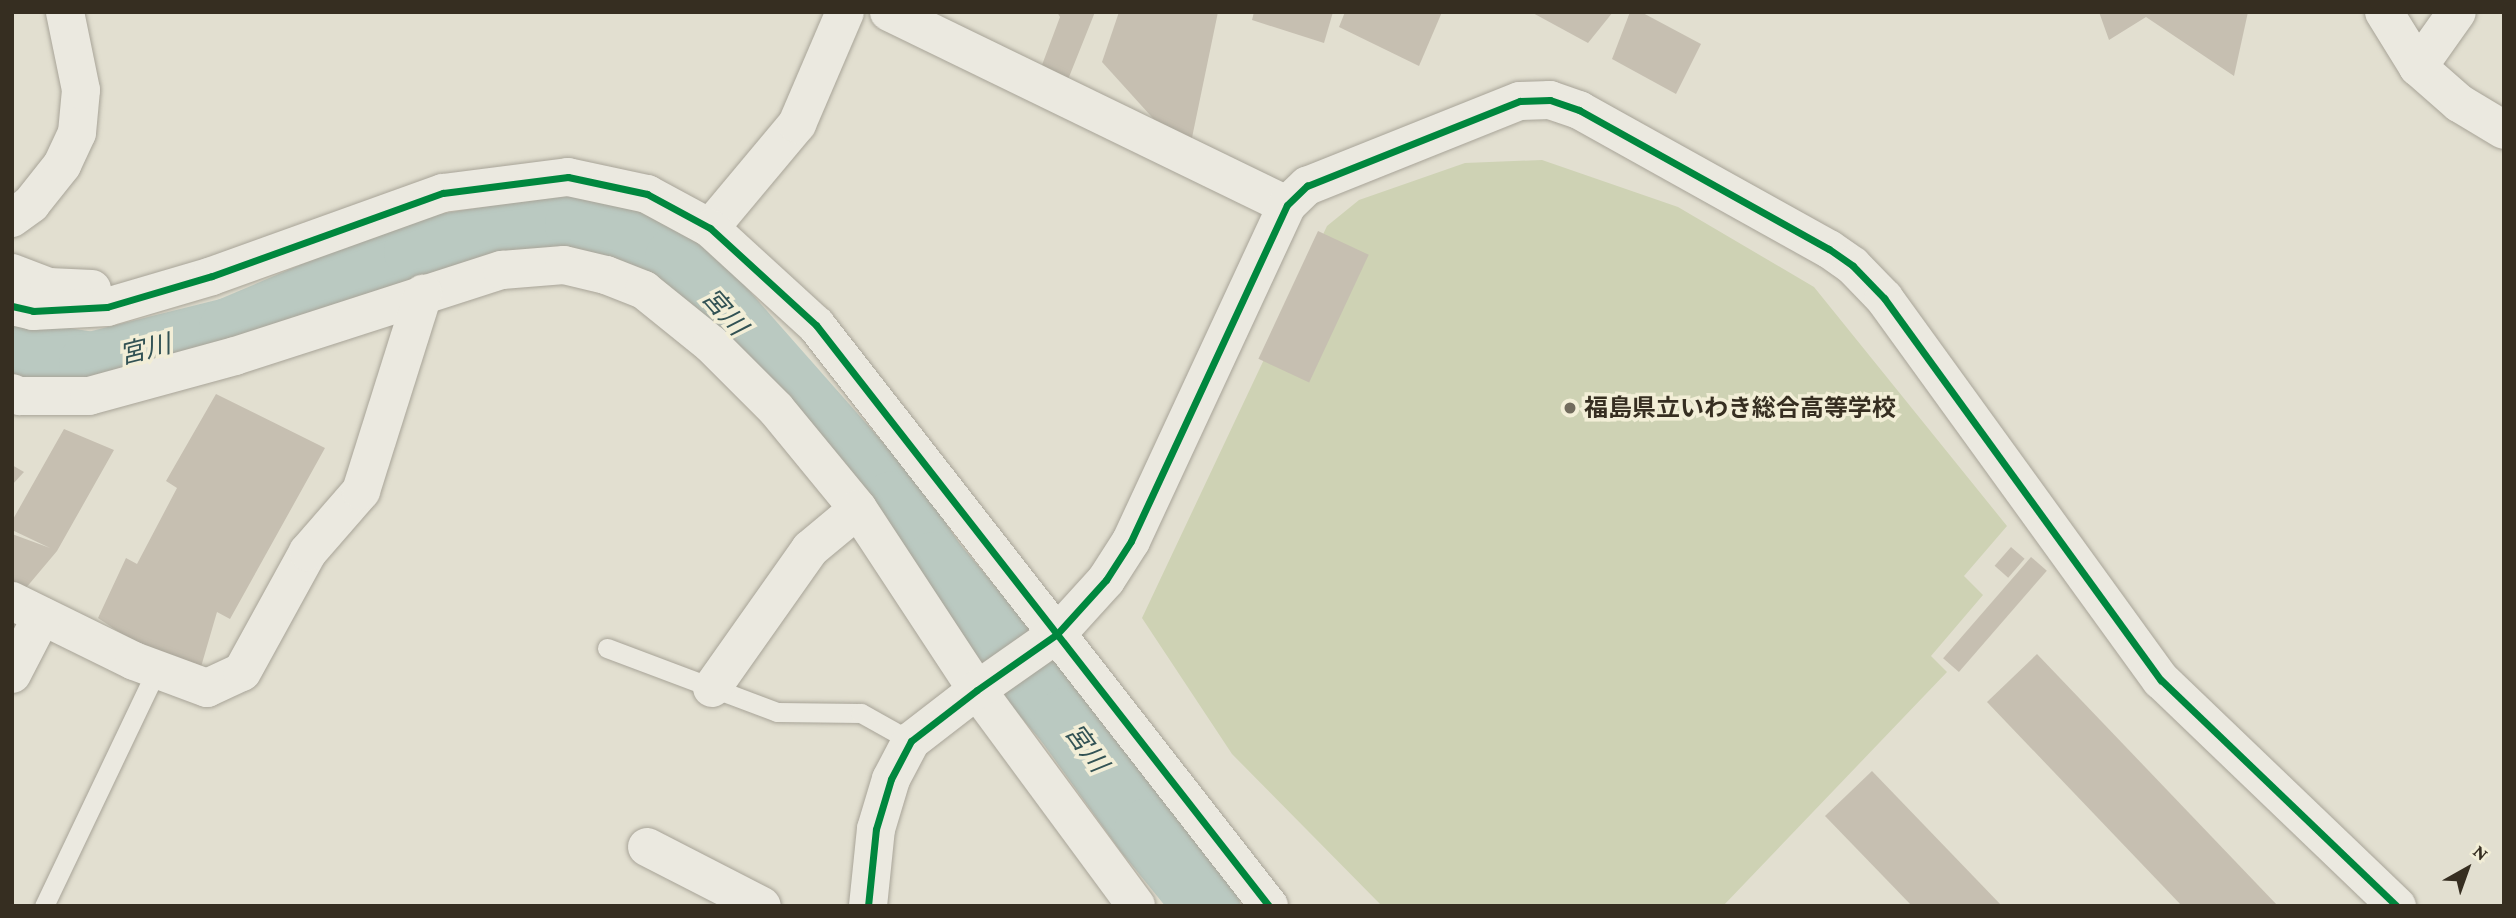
<!DOCTYPE html>
<meta charset="utf-8">
<style>
body{margin:0}
#map{position:relative;width:2516px;height:918px;overflow:hidden;background:#e2dfd0;font-family:"Crimson Pro","Noto Sans JP",serif}
div>[style]{position:absolute}
[style*='--x']{left:calc(var(--x)*1px);top:calc(var(--y)*1px);width:calc(var(--w)*1px);rotate:calc(var(--a)*1deg)}
.green>*{inset:0;background:#ced2b4}
.river>*{height:65px;margin:-32.5px;padding:0 32.5px;transform-origin:32.5px;border-radius:32.5px;background:#bac9c1}
.building>*{inset:0;background:#c6bfb1;transform-origin:0 0}
.roads{filter:drop-shadow(0 0 2px #a8a498) drop-shadow(0 0 2px #a8a498)}
.lane>*{height:19px;margin:-9.5px;padding:0 9.5px;transform-origin:9.5px;border-radius:9.5px;background:#ebe9e0}
.street>*{height:38px;margin:-19px;padding:0 19px;transform-origin:19px;border-radius:19px;background:#ebe9e0}
.cycleway>*{height:7px;margin:-3.5px;padding:0 3.5px;transform-origin:3.5px;border-radius:3.5px;background:#00873e}
.dots>*{width:19px;height:19px;translate:-50% -50%;box-sizing:border-box;border:4px solid #f2eed7;border-radius:50%}
span{translate:-50% -50%;white-space:nowrap;text-align:center;line-height:1.15;-webkit-text-stroke:7px #f2eed7;paint-order:stroke}
.poi-label{font-size:24px;color:#362e21;font-weight:700}
.left{translate:0 -50%;text-align:left}
.water-label{font-size:26px;color:#325254;font-style:italic}
.frame{position:absolute;inset:0;border:14px solid #362e21;pointer-events:none}
.north{position:absolute;left:2432px;top:834px;width:70px;height:70px;-webkit-text-stroke:5px #f2eed7;paint-order:stroke;rotate:40deg;font-size:19px;font-weight:700;line-height:28px;text-align:center;color:#362e21}
.north::after{content:'';display:block;margin:auto;width:24px;height:32px;background:#362e21;clip-path:polygon(50% 0,100% 100%,50% 72%,0 100%)}
</style>
<div id="map">
<div class="green">
<div style="clip-path:polygon(1542px 160px,1678px 207px,1814px 287px,2007px 526px,1964px 576px,1983px 595px,1931px 656px,1947px 672px,1723px 906px,1382px 906px,1232px 754px,1142px 618px,1327px 226px,1359px 200px,1465px 163px)"></div>
</div>
<div class="river">
<div style="--x:12;--y:352;--w:80;--a:8.6"></div>
<div style="--x:91;--y:364;--w:144;--a:-14"></div>
<div style="--x:231;--y:329;--w:201;--a:-23.1"></div>
<div style="--x:416;--y:250;--w:163;--a:-9.2"></div>
<div style="--x:577;--y:224;--w:106;--a:18.8"></div>
<div style="--x:677;--y:258;--w:327;--a:48.6"></div>
<div style="--x:893;--y:503;--w:73;--a:56.1"></div>
<div style="--x:934;--y:564;--w:204;--a:49.8"></div>
<div style="--x:1066;--y:720;--w:137;--a:54.2"></div>
<div style="--x:1146;--y:831;--w:97;--a:50.9"></div>
</div>
<div class="building">
<div style="clip-path:polygon(1057px 12px,1095px 12px,1067px 82px,1039px 73px,1060px 17px)"></div>
<div style="clip-path:polygon(1119px 12px,1218px 12px,1188px 157px,1102px 62px)"></div>
<div style="clip-path:polygon(1254px 12px,1333px 12px,1324px 43px,1252px 20px)"></div>
<div style="clip-path:polygon(1345px 12px,1442px 12px,1419px 66px,1339px 27px)"></div>
<div style="clip-path:polygon(1531px 12px,1613px 12px,1588px 43px)"></div>
<div style="clip-path:polygon(1630px 12px,1641px 12px,1701px 44px,1676px 94px,1612px 59px)"></div>
<div style="clip-path:polygon(2099px 12px,2248px 12px,2234px 76px,2146px 17px,2109px 40px)"></div>
<div style="left:1318px;top:231px;width:56px;height:141px;rotate:25deg"></div>
<div style="clip-path:polygon(216px 394px,325px 448px,230px 619px,217px 612px,196px 684px,98px 618px,126px 558px,137px 564px,177px 488px,166px 481px)"></div>
<div style="clip-path:polygon(64px 429px,114px 450px,57px 551px,20px 595px,12px 590px,12px 534px,50px 548px,12px 530px,12px 521px)"></div>
<div style="clip-path:polygon(12px 465px,24px 472px,12px 485px)"></div>
<div style="left:2011px;top:547px;width:18px;height:25px;rotate:41deg"></div>
<div style="left:2031px;top:557px;width:21px;height:134px;rotate:41deg"></div>
<div style="clip-path:polygon(2037px 654px,2278px 906px,2182px 906px,1987px 702px)"></div>
<div style="clip-path:polygon(1872px 771px,2002px 906px,1912px 906px,1825px 816px)"></div>
</div>
<div class="roads">
<div class="lane">
<div style="--x:607;--y:648;--w:182;--a:20.6"></div>
<div style="--x:777;--y:712;--w:84;--a:0.7"></div>
<div style="--x:861;--y:713;--w:57;--a:29.2"></div>
<div style="--x:44;--y:906;--w:263;--a:-64.5"></div>
</div>
<div class="street">
<div style="--x:889;--y:12;--w:442;--a:25.9"></div>
<div style="--x:2384;--y:12;--w:65;--a:58.3"></div>
<div style="--x:2418;--y:67;--w:55;--a:41.3"></div>
<div style="--x:2459;--y:103;--w:52;--a:31"></div>
<div style="--x:2418;--y:67;--w:67;--a:-54.7"></div>
<div style="--x:12;--y:218;--w:24;--a:-36"></div>
<div style="--x:31;--y:204;--w:50;--a:-51.5"></div>
<div style="--x:62;--y:165;--w:35;--a:-65"></div>
<div style="--x:77;--y:133;--w:43;--a:-84.7"></div>
<div style="--x:81;--y:90;--w:80;--a:-101.6"></div>
<div style="--x:710;--y:228;--w:136;--a:-50.1"></div>
<div style="--x:797;--y:124;--w:122;--a:-66.8"></div>
<div style="--x:12;--y:273;--w:40;--a:21"></div>
<div style="--x:49;--y:287;--w:43;--a:2.7"></div>
<div style="--x:12;--y:306;--w:22;--a:13"></div>
<div style="--x:33;--y:311;--w:74;--a:-3.1"></div>
<div style="--x:107;--y:307;--w:109;--a:-16.4"></div>
<div style="--x:212;--y:276;--w:245;--a:-19.8"></div>
<div style="--x:443;--y:193;--w:126;--a:-7.3"></div>
<div style="--x:568;--y:177;--w:81;--a:12.1"></div>
<div style="--x:647;--y:194;--w:72;--a:28.4"></div>
<div style="--x:710;--y:228;--w:144;--a:42.5"></div>
<div style="--x:816;--y:325;--w:737;--a:52.06"></div>
<div style="--x:12;--y:393;--w:8;--a:23"></div>
<div style="--x:19;--y:396;--w:70;--a:0"></div>
<div style="--x:89;--y:396;--w:151;--a:-15.3"></div>
<div style="--x:235;--y:356;--w:281;--a:-17.9"></div>
<div style="--x:502;--y:270;--w:62;--a:-4.6"></div>
<div style="--x:564;--y:265;--w:43;--a:13.4"></div>
<div style="--x:606;--y:275;--w:41;--a:21.5"></div>
<div style="--x:644;--y:290;--w:86;--a:38.9"></div>
<div style="--x:711;--y:344;--w:92;--a:45"></div>
<div style="--x:776;--y:409;--w:129;--a:50.6"></div>
<div style="--x:858;--y:509;--w:217;--a:56.7"></div>
<div style="--x:977;--y:690;--w:268;--a:53.6"></div>
<div style="--x:12;--y:601;--w:136;--a:26.2"></div>
<div style="--x:134;--y:661;--w:78;--a:20.3"></div>
<div style="--x:207;--y:688;--w:38;--a:-25"></div>
<div style="--x:242;--y:672;--w:137;--a:-61.2"></div>
<div style="--x:308;--y:552;--w:81;--a:-49"></div>
<div style="--x:361;--y:491;--w:207;--a:-72.5"></div>
<div style="--x:12;--y:674;--w:65;--a:-62.7"></div>
<div style="--x:712;--y:688;--w:170;--a:-54.8"></div>
<div style="--x:810;--y:549;--w:62;--a:-39.8"></div>
<div style="--x:647;--y:847;--w:129;--a:27.2"></div>
<div style="--x:868;--y:906;--w:77;--a:-84.1"></div>
<div style="--x:876;--y:829;--w:52;--a:-73.3"></div>
<div style="--x:891;--y:779;--w:43;--a:-62.2"></div>
<div style="--x:911;--y:741;--w:83;--a:-37.7"></div>
<div style="--x:977;--y:690;--w:98;--a:-35"></div>
<div style="--x:1057;--y:634;--w:73;--a:-47.8"></div>
<div style="--x:1106;--y:580;--w:46;--a:-57.3"></div>
<div style="--x:1131;--y:541;--w:370;--a:-65.1"></div>
<div style="--x:1287;--y:205;--w:28;--a:-44"></div>
<div style="--x:1307;--y:186;--w:229;--a:-21.8"></div>
<div style="--x:1520;--y:101;--w:30;--a:-2"></div>
<div style="--x:1550;--y:100;--w:31;--a:19"></div>
<div style="--x:1579;--y:110;--w:286;--a:29.1"></div>
<div style="--x:1829;--y:249;--w:29;--a:35"></div>
<div style="--x:1853;--y:266;--w:45;--a:45.9"></div>
<div style="--x:1884;--y:298;--w:472;--a:54.1"></div>
<div style="--x:2161;--y:680;--w:327;--a:43.8"></div>
</div>
</div>
<div class="cycleway">
<div style="--x:12;--y:306;--w:22;--a:13"></div>
<div style="--x:33;--y:311;--w:74;--a:-3.1"></div>
<div style="--x:107;--y:307;--w:109;--a:-16.4"></div>
<div style="--x:212;--y:276;--w:245;--a:-19.8"></div>
<div style="--x:443;--y:193;--w:126;--a:-7.3"></div>
<div style="--x:568;--y:177;--w:81;--a:12.1"></div>
<div style="--x:647;--y:194;--w:72;--a:28.4"></div>
<div style="--x:710;--y:228;--w:144;--a:42.5"></div>
<div style="--x:816;--y:325;--w:737;--a:52.06"></div>
<div style="--x:868;--y:906;--w:77;--a:-84.1"></div>
<div style="--x:876;--y:829;--w:52;--a:-73.3"></div>
<div style="--x:891;--y:779;--w:43;--a:-62.2"></div>
<div style="--x:911;--y:741;--w:83;--a:-37.7"></div>
<div style="--x:977;--y:690;--w:98;--a:-35"></div>
<div style="--x:1057;--y:634;--w:73;--a:-47.8"></div>
<div style="--x:1106;--y:580;--w:46;--a:-57.3"></div>
<div style="--x:1131;--y:541;--w:370;--a:-65.1"></div>
<div style="--x:1287;--y:205;--w:28;--a:-44"></div>
<div style="--x:1307;--y:186;--w:229;--a:-21.8"></div>
<div style="--x:1520;--y:101;--w:30;--a:-2"></div>
<div style="--x:1550;--y:100;--w:31;--a:19"></div>
<div style="--x:1579;--y:110;--w:286;--a:29.1"></div>
<div style="--x:1829;--y:249;--w:29;--a:35"></div>
<div style="--x:1853;--y:266;--w:45;--a:45.9"></div>
<div style="--x:1884;--y:298;--w:472;--a:54.1"></div>
<div style="--x:2161;--y:680;--w:327;--a:43.8"></div>
</div>
<div class="dots">
<div style="left:1570px;top:408px;background:#726c5e"></div>
</div>
<div class="poi-label">
<span class="left" style="left:1584px;top:408px">福島県立いわき総合高等学校</span>
</div>
<div class="water-label">
<span style="left:724px;top:312px;rotate:49deg">宮川</span>
<span style="left:145px;top:350px;rotate:-14deg">宮川</span>
<span style="left:1086px;top:748px;rotate:54deg">宮川</span>
</div>
<div class="frame"></div>
<div class="north">N</div>
</div>
